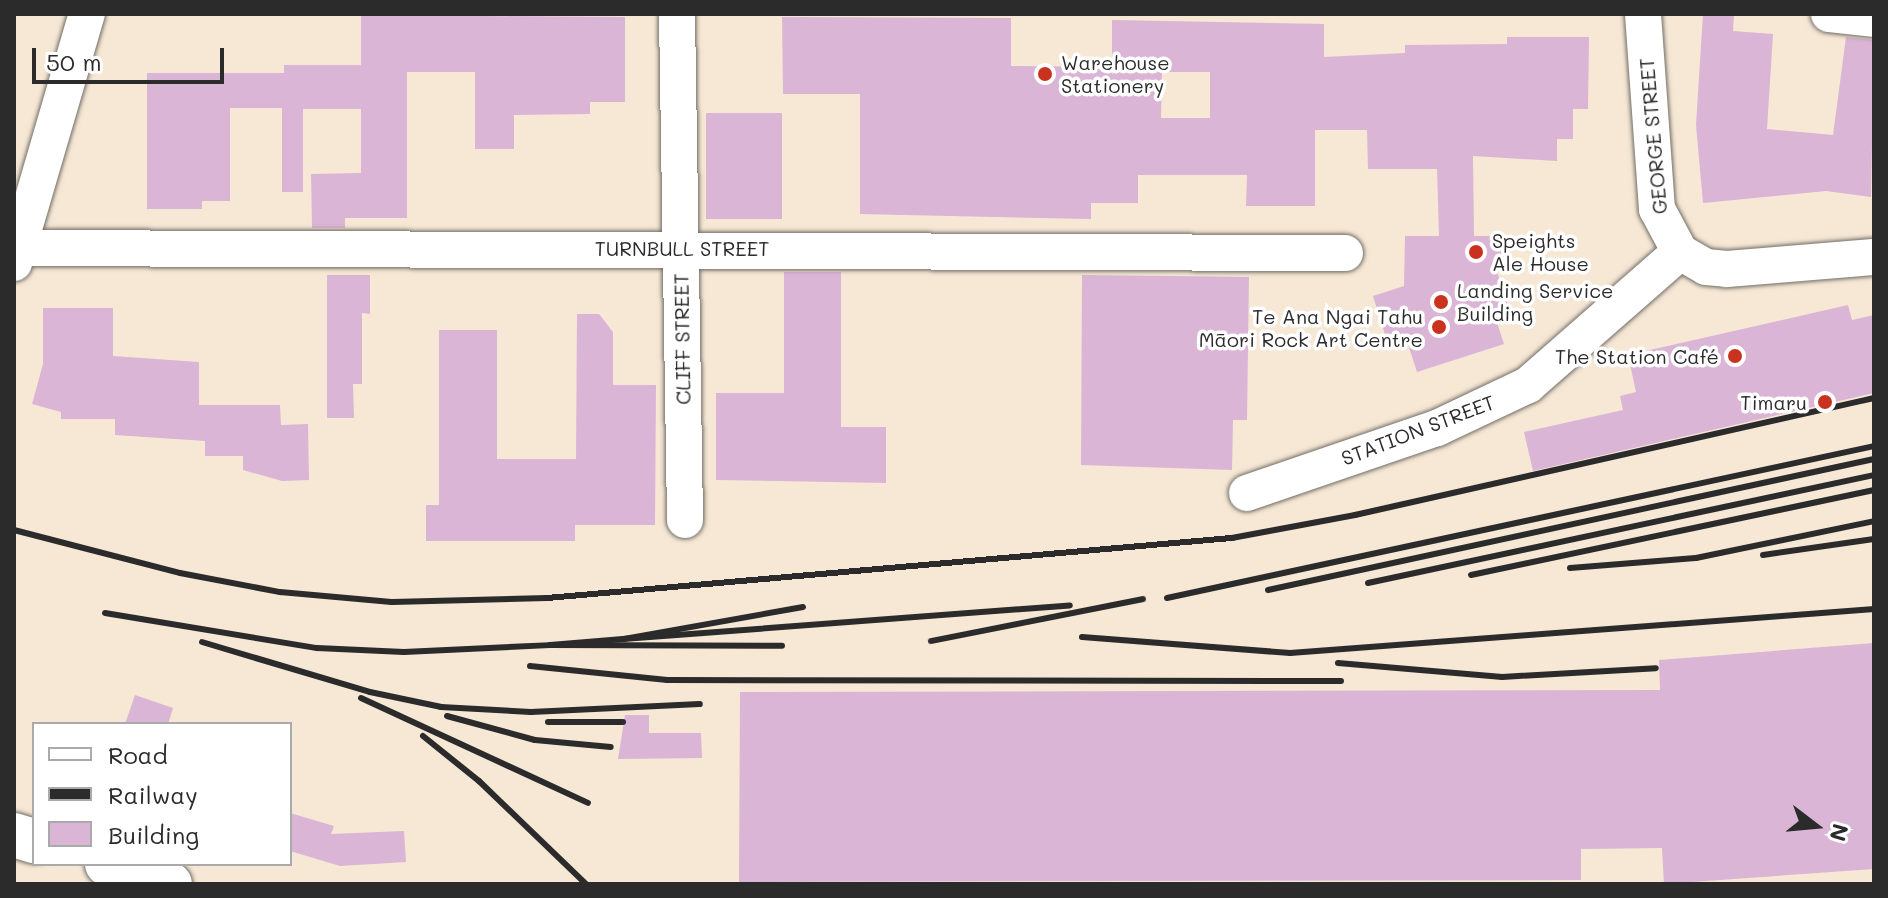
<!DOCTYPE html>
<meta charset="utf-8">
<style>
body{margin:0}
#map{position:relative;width:1888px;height:898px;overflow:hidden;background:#f6e8d5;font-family:Mali,sans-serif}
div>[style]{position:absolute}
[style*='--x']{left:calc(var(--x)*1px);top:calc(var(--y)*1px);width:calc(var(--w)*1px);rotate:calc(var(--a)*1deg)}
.building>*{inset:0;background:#dab5d6;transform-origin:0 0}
.roads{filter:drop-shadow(0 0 2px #726d66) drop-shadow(0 0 2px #726d66)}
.minor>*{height:36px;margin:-18px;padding:0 18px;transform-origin:18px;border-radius:18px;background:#fff}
.major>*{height:44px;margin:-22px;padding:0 22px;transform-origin:22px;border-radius:22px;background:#fff}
.rail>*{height:6px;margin:-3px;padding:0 3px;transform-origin:3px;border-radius:3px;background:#2b2b2b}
.dots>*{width:22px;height:22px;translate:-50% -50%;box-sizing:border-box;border:4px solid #fff;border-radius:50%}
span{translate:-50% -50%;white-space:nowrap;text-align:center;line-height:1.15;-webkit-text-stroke:7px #fff;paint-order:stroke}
.poi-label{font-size:20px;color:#2b2b2b}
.left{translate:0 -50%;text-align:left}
.right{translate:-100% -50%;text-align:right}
.street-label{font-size:20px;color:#2b2b2b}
.frame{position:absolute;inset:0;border:16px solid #2b2b2b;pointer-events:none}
.legend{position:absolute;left:32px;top:722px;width:260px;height:144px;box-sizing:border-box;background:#fff;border:2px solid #aaa;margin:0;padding:10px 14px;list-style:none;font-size:24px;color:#2b2b2b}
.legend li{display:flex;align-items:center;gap:16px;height:40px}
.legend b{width:40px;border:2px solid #aaa}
.north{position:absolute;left:1776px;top:786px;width:80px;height:80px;-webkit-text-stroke:6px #fff;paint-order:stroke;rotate:106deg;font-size:22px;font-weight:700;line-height:32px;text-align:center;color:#2b2b2b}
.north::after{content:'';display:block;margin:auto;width:28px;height:36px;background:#2b2b2b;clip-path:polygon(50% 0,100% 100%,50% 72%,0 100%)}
.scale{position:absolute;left:32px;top:48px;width:192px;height:36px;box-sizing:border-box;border:4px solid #2b2b2b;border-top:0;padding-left:10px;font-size:24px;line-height:28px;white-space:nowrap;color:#2b2b2b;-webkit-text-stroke:6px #fff;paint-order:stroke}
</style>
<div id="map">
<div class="building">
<div style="clip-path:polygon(1703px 14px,1734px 14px,1733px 31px,1773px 34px,1767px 129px,1833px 135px,1846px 37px,1874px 40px,1871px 197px,1826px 191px,1703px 203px,1696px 125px)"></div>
<div style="clip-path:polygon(361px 15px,625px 17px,625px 102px,590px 102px,590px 114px,514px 115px,514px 149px,475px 149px,475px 72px,407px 72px,407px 218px,345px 218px,345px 228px,312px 228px,311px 174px,361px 173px,361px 109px,303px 109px,303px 192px,282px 192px,282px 108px,230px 108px,230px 201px,202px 201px,202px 209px,147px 209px,147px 73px,284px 73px,284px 65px,361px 65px)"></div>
<div style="clip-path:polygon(evenodd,782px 17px,1011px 18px,1011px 66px,1112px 67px,1112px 20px,1324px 24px,1324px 57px,1405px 53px,1405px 45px,1507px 44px,1507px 37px,1589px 37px,1588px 109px,1573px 109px,1573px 139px,1557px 139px,1557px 161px,1473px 156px,1474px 236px,1507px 236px,1507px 266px,1495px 266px,1509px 308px,1494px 313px,1504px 344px,1417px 372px,1405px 335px,1387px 341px,1373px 296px,1404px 286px,1405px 236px,1439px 236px,1437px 169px,1368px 169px,1367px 130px,1315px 130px,1315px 206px,1246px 206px,1247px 175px,1138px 175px,1138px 203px,1091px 203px,1091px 219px,860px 214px,860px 94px,783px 94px,782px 17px,1162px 72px,1210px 72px,1210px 118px,1161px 118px,1162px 72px)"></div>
<div style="left:706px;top:113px;width:76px;height:106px"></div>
<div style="clip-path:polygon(784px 272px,841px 272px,841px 427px,886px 427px,886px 483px,716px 480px,716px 393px,784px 393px)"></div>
<div style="clip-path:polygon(327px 275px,370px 275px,370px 314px,362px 313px,362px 384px,353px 384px,354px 418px,327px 418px)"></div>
<div style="clip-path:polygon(1082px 275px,1249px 277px,1247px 420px,1233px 420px,1232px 470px,1081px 465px)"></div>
<div style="clip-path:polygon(1848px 305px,1852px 320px,1874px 315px,1874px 393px,1533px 471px,1524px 432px,1623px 410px,1620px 396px,1636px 392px,1628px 355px)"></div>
<div style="clip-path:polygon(43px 308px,113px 308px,113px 356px,199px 362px,199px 405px,280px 405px,281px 425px,308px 424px,309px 480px,282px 481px,243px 470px,243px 456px,205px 456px,205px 441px,115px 435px,115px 419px,61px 419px,61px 412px,32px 404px,43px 364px)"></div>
<div style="clip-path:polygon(577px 314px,599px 314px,613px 332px,613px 385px,656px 385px,655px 525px,575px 525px,575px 541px,426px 541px,426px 505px,439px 505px,439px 330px,497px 330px,497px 459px,576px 459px)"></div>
<div style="clip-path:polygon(1874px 643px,1874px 869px,1664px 884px,1662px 848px,1581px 849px,1581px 880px,739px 882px,740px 692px,1660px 690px,1659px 660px)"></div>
<div style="clip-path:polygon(135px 695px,173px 708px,168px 724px,125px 724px)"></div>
<div style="clip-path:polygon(625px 715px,649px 715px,649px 733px,701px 733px,702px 758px,618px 759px)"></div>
<div style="clip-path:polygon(290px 813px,334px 826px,331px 834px,404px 831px,406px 862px,340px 866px,290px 851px)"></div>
</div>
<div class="roads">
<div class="minor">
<div style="--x:677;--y:14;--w:506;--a:89.09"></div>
<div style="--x:1643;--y:14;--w:196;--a:85.9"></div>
<div style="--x:1657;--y:209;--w:49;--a:61.9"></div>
<div style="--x:1680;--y:252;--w:30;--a:30"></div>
<div style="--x:1706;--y:267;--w:21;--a:5"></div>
<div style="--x:1727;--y:269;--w:147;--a:-4.7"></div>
<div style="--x:1829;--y:14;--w:45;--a:6.3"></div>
<div style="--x:18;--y:248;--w:1327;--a:0.22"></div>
<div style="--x:14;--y:263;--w:259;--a:-73.7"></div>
<div style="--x:1247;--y:493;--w:201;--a:-18.9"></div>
<div style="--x:1437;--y:428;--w:101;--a:-25.3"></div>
<div style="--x:1528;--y:385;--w:202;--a:-41.2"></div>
</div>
<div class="major">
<div style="--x:14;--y:835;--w:21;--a:17"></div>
<div style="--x:107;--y:864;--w:66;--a:17.6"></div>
</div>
</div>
<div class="rail">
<div style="--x:14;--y:530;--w:171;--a:14.5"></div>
<div style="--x:180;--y:573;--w:102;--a:10.8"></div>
<div style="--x:280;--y:592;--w:112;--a:5.1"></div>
<div style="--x:392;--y:602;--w:155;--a:-1.5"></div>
<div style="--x:547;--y:598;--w:688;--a:-5.01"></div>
<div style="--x:1232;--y:538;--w:125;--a:-10.6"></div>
<div style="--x:1355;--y:515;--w:532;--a:-12.7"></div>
<div style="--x:1763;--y:555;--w:112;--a:-8.2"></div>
<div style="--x:1570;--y:568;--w:126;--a:-4.5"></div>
<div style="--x:1696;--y:558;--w:182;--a:-11.7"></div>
<div style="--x:1471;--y:575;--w:412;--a:-11.9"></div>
<div style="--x:1368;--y:583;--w:517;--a:-12.05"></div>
<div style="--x:1268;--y:590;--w:620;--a:-12.2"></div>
<div style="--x:1167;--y:598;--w:723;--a:-12.13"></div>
<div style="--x:803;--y:607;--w:183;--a:169.9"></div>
<div style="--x:623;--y:639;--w:448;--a:-4.3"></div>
<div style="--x:105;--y:613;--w:215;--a:9.4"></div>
<div style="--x:317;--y:648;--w:87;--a:2.6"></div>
<div style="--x:404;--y:652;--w:146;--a:-2.7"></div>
<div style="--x:1082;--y:637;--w:209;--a:4.4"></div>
<div style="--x:1290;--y:653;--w:586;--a:-4.31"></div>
<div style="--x:623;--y:639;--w:73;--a:175.3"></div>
<div style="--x:550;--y:645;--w:232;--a:0.2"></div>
<div style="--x:931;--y:641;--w:216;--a:-11.2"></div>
<div style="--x:202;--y:642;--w:175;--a:16.6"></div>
<div style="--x:370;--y:692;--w:73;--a:11.9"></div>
<div style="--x:441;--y:707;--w:90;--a:3.2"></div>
<div style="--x:531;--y:712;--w:169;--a:-2.7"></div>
<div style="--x:1338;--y:663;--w:165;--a:4.9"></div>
<div style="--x:1502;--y:677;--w:154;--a:-3.3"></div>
<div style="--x:530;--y:666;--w:138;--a:5.8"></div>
<div style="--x:667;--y:680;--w:674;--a:0.09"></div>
<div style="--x:361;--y:698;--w:250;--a:24.8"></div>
<div style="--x:447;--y:716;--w:91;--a:15.3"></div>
<div style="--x:535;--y:740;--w:76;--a:5.3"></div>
<div style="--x:548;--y:722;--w:75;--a:0"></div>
<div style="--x:423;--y:736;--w:72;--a:38.8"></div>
<div style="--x:479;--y:781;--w:149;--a:43.9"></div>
</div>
<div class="dots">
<div style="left:1045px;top:74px;background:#c8321e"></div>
<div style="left:1476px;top:252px;background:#c8321e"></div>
<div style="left:1441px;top:302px;background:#c8321e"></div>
<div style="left:1439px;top:327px;background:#c8321e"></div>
<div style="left:1735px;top:356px;background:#c8321e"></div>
<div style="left:1825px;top:402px;background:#c8321e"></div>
</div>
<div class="poi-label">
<span class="left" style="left:1061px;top:74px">Warehouse<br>Stationery</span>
<span class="left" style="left:1492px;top:252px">Speights<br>Ale House</span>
<span class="left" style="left:1457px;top:302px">Landing Service<br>Building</span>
<span class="right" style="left:1423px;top:328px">Te Ana Ngai Tahu<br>Māori Rock Art Centre</span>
<span class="right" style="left:1719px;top:356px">The Station Café</span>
<span class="right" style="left:1807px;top:402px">Timaru</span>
</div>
<div class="street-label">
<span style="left:1653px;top:136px;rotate:-95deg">GEORGE STREET</span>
<span style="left:682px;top:248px">TURNBULL STREET</span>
<span style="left:682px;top:339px;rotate:-91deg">CLIFF STREET</span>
<span style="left:1418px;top:430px;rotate:-21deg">STATION STREET</span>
</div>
<div class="frame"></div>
<ul class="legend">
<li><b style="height:10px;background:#fff"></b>Road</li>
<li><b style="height:10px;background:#2b2b2b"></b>Railway</li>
<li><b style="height:22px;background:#dab5d6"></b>Building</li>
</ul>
<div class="north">N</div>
<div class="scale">50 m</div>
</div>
